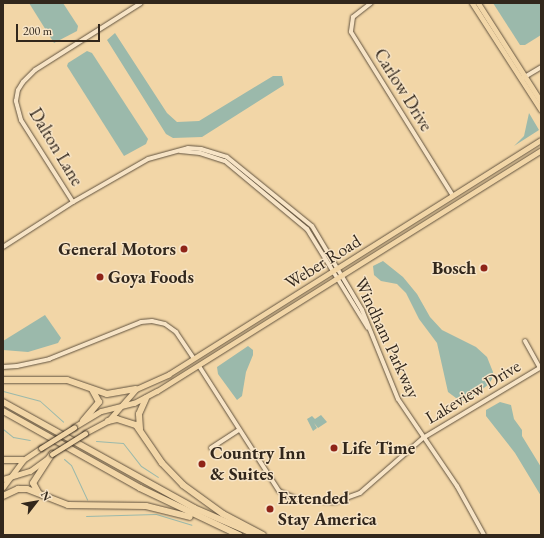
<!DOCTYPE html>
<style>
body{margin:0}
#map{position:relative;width:544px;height:538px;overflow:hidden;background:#f2d6a7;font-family:"EB Garamond",serif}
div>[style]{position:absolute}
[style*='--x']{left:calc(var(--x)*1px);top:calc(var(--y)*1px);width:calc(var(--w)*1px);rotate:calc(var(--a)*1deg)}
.water>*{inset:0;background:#9bb9ab}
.stream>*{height:1px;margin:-0.5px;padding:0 0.5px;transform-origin:0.5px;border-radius:0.5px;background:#9bb9ab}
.roads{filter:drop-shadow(0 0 1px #62533f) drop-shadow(0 0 1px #62533f)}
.minor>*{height:4px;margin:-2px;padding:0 2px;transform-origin:2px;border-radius:2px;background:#f7e4c6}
.major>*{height:5px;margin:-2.5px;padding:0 2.5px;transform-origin:2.5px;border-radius:2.5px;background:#f2d6a7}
.highway>*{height:6px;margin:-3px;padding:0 3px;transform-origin:3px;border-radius:3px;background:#f2d6a7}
.bridges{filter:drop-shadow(0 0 1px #32271c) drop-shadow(0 0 1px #32271c)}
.major-bridge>*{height:5px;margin:-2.5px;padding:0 2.5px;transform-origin:2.5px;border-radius:2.5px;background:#f2d6a7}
.dots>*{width:11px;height:11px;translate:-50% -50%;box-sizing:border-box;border:2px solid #f7e4c6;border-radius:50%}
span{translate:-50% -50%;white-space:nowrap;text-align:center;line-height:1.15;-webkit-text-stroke:3px #f7e4c6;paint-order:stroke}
.street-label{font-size:18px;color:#32271c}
.poi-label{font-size:18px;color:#32271c;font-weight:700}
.right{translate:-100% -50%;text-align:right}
.left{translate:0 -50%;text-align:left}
.frame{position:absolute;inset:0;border:4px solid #32271c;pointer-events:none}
.north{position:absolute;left:16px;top:482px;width:40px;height:40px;-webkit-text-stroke:3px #f7e4c6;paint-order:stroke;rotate:59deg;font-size:11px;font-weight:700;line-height:16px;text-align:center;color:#32271c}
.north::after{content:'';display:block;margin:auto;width:14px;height:18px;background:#32271c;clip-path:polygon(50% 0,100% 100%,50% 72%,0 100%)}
.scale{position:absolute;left:16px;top:24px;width:84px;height:18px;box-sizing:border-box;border:2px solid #32271c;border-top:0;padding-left:5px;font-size:12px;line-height:14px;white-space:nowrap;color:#32271c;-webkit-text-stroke:3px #f7e4c6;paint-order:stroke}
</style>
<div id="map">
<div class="water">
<div style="clip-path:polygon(29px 3px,63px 3px,78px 26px,77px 31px,54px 43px)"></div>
<div style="clip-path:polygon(493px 3px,541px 3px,541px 35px,525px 45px,520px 45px)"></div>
<div style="clip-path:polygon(115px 33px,167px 113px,177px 122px,199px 121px,273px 76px,282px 76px,284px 85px,202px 137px,173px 138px,166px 134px,107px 40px)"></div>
<div style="clip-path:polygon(87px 51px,92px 53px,148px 139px,146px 144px,124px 156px,67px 66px,68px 63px)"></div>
<div style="clip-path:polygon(529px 113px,539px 130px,514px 146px,524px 136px)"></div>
<div style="clip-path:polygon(383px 261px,403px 277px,417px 294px,430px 317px,442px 330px,476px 347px,487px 357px,493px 372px,492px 379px,489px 384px,467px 401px,460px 401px,448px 392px,437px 343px,419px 319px,406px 293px,397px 284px,381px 281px,374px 275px,373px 266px)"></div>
<div style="clip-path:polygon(45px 315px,61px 338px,58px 343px,28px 352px,3px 350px,3px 341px)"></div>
<div style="clip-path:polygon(248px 346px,253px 350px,253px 355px,246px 372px,242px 396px,237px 400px,218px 374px,217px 367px)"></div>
<div style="clip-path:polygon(500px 402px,511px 405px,514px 419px,522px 430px,522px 436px,541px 467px,541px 496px,515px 453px,486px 416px,486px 410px)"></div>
<div style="clip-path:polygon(321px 415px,327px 422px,318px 428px,314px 423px,317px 428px,313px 431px,307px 419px,312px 416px,315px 419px)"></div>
</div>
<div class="stream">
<div style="--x:3;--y:391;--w:38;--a:15"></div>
<div style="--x:40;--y:401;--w:31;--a:42"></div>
<div style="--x:3;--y:429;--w:13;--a:39"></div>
<div style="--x:13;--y:437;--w:17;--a:10"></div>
<div style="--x:96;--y:441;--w:27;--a:4"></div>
<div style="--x:123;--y:443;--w:29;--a:52"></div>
<div style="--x:141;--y:466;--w:20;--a:33"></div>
<div style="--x:64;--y:459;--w:9;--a:41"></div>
<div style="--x:71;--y:465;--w:38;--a:65"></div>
<div style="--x:86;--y:516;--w:70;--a:-1.6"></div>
<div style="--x:156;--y:514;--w:37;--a:17"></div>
</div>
<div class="roads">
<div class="minor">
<div style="--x:371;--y:3;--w:23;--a:142"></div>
<div style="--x:353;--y:17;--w:15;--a:98"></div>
<div style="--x:351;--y:32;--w:193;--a:58.1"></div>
<div style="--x:523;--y:78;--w:21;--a:-31"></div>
<div style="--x:180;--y:151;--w:20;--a:6"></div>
<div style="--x:200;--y:153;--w:26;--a:18"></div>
<div style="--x:225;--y:161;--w:107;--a:39.7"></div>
<div style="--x:307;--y:229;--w:116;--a:58.4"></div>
<div style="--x:73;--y:202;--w:97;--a:-122.4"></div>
<div style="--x:21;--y:120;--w:20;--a:-105"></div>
<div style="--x:16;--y:101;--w:11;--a:-80"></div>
<div style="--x:18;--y:90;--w:9;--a:-58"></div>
<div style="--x:23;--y:82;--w:17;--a:-45"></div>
<div style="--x:35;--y:70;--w:125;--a:-32.3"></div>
<div style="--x:3;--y:247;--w:83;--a:-32.7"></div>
<div style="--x:73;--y:202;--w:86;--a:-29.8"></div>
<div style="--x:148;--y:159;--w:41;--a:-15.4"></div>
<div style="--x:188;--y:148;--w:13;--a:4"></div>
<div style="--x:201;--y:149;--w:27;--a:17"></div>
<div style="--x:227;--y:157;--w:109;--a:39.1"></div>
<div style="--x:312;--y:226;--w:98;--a:59.2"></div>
<div style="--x:362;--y:310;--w:96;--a:68"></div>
<div style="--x:398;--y:399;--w:105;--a:55.9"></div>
<div style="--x:457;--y:486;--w:56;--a:61.1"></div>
<div style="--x:525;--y:341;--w:31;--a:61"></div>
<div style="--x:199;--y:366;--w:148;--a:57.4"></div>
<div style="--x:279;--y:491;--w:20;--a:24"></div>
<div style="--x:297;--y:499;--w:38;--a:5"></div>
<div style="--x:335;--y:502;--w:27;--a:-20"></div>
<div style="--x:360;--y:493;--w:84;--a:-41.1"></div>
<div style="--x:423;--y:438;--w:138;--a:-31"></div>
<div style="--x:3;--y:367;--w:14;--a:-4"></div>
<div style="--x:17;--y:366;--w:33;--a:-12"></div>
<div style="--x:49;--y:359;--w:99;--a:-21.9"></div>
<div style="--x:141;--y:322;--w:11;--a:-5"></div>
<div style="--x:152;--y:321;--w:13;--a:13"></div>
<div style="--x:165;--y:324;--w:14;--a:36"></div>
<div style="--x:176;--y:332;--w:32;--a:56"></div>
<div style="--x:211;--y:448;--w:33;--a:-33"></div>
</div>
<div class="major">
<div style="--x:472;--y:3;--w:127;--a:57.2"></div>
<div style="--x:478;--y:3;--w:117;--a:57.5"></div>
<div style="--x:74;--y:427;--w:31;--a:-31"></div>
<div style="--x:101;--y:411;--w:34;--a:-14"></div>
<div style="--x:134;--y:403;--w:26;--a:-28"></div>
<div style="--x:157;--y:391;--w:453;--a:-32.1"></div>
<div style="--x:85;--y:433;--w:26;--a:-28"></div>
<div style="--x:108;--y:421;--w:43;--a:-48.8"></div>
<div style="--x:136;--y:389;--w:36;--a:-24"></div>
<div style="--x:169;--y:374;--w:439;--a:-32.2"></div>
<div style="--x:3;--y:479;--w:28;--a:-17"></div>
<div style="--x:30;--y:471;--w:22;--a:-36"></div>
<div style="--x:3;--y:487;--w:34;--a:-53"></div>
<div style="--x:23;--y:460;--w:22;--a:-34"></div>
</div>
<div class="highway">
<div style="--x:3;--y:380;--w:64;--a:0"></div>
<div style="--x:67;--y:380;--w:42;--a:19.3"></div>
<div style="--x:107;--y:394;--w:29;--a:-10"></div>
<div style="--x:3;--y:402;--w:218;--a:29"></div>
<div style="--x:194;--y:508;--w:68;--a:23.5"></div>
<div style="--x:3;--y:411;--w:157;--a:29.3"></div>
<div style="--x:140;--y:488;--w:110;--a:25.4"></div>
<div style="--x:83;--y:421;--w:25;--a:-50"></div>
<div style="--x:99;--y:402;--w:13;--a:-119"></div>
<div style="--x:108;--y:421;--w:9;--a:-13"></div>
<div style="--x:117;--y:419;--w:20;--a:18"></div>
<div style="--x:136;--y:425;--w:46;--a:55.6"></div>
<div style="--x:162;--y:463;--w:30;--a:46"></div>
<div style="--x:183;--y:485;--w:49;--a:35.9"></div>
<div style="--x:223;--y:514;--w:45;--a:27.7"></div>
<div style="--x:140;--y:429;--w:15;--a:-94"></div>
<div style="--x:139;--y:414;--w:17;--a:-66"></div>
<div style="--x:3;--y:460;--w:20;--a:0"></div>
<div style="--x:38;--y:492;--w:10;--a:-119"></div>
<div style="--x:33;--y:483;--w:35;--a:-57"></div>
<div style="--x:3;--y:496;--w:17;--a:-25"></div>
<div style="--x:18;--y:489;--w:9;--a:0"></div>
<div style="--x:27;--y:489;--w:44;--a:21.3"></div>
<div style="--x:68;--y:505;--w:78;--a:0.7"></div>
<div style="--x:146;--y:506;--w:45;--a:14"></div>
</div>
</div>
<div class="bridges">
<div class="major-bridge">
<div style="--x:41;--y:448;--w:39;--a:-32"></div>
<div style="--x:52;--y:454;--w:39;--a:-32"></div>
</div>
</div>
<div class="dots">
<div style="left:184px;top:249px;background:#8f2418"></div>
<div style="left:484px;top:268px;background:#8f2418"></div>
<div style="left:100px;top:277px;background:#8f2418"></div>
<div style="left:334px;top:448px;background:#8f2418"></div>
<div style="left:202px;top:464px;background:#8f2418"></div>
<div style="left:270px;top:509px;background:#8f2418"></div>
</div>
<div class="street-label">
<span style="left:403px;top:90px;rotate:58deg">Carlow Drive</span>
<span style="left:56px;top:147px;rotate:59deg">Dalton Lane</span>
<span style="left:323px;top:262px;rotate:-32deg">Weber Road</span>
<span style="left:387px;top:338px;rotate:65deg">Windham Parkway</span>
<span style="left:473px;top:392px;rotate:-31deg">Lakeview Drive</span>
</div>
<div class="poi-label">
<span class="right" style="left:176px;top:249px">General Motors</span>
<span class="right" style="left:476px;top:268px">Bosch</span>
<span class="left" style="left:108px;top:277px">Goya Foods</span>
<span class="left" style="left:342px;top:448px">Life Time</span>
<span class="left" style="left:210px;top:464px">Country Inn<br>&amp; Suites</span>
<span class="left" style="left:278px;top:509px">Extended<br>Stay America</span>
</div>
<div class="frame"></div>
<div class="north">N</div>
<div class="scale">200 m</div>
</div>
